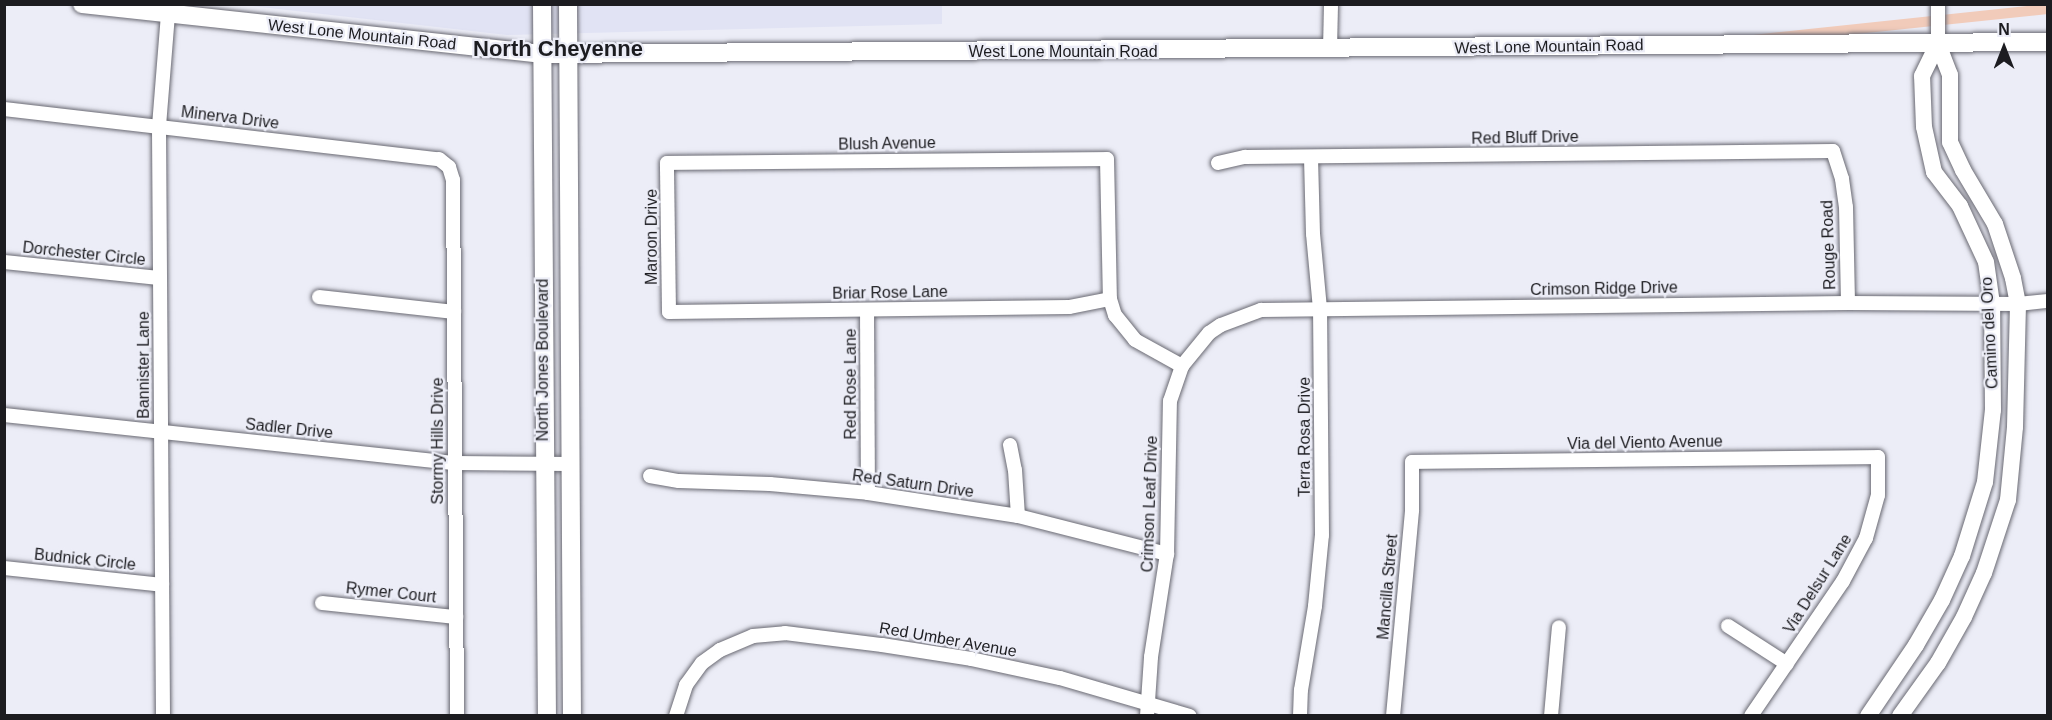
<!DOCTYPE html>
<style>
body{margin:0}
#map{position:relative;width:2052px;height:720px;overflow:hidden;background:#ecedf7;font-family:Helvetica,sans-serif}
div>[style]{position:absolute}
[style*='--x']{left:calc(var(--x)*1px);top:calc(var(--y)*1px);width:calc(var(--w)*1px);rotate:calc(var(--a)*1deg)}
.built>*{inset:0;background:#e1e3f4}
.green>*{inset:0;background:#f1cbba;transform-origin:0 0}
.roads{filter:drop-shadow(0 0 2px #696972) drop-shadow(0 0 2px #696972)}
.minor>*{height:14px;margin:-7px;padding:0 7px;transform-origin:7px;border-radius:7px;background:#fff}
.tertiary>*{height:16px;margin:-8px;padding:0 8px;transform-origin:8px;border-radius:8px;background:#fff}
.secondary>*{height:18px;margin:-9px;padding:0 9px;transform-origin:9px;border-radius:9px;background:#fff}
span{translate:-50% -50%;white-space:nowrap;text-align:center;line-height:1.15;-webkit-text-stroke:4.5px #ecedf7;paint-order:stroke}
.street-label{font-size:16px;color:#1c1c20}
.district-label{font-size:22px;color:#1c1c20;font-weight:700}
.frame{position:absolute;inset:0;border:6px solid #1c1c20;pointer-events:none}
.north{position:absolute;left:1974px;top:18px;width:60px;height:60px;-webkit-text-stroke:4px #ecedf7;paint-order:stroke;rotate:0deg;font-size:16px;font-weight:700;line-height:24px;text-align:center;color:#1c1c20}
.north::after{content:'';display:block;margin:auto;width:21px;height:27px;background:#1c1c20;clip-path:polygon(50% 0,100% 100%,50% 72%,0 100%)}
</style>
<div id="map">
<div class="built">
<div style="clip-path:polygon(942px 4px,942px 24px,507px 35px,242px 5px)"></div>
</div>
<div class="green">
<div style="left:2047px;top:4px;width:10px;height:294px;rotate:84deg"></div>
</div>
<div class="roads">
<div class="minor">
<div style="--x:1938;--y:43;--w:39;--a:-90"></div>
<div style="--x:1330;--y:49;--w:45;--a:-88.7"></div>
<div style="--x:4;--y:109;--w:438;--a:6.6"></div>
<div style="--x:439;--y:159;--w:13;--a:39"></div>
<div style="--x:449;--y:167;--w:14;--a:73"></div>
<div style="--x:453;--y:180;--w:536;--a:89.57"></div>
<div style="--x:1218;--y:163;--w:28;--a:-13"></div>
<div style="--x:1245;--y:157;--w:588;--a:-0.58"></div>
<div style="--x:1833;--y:151;--w:29;--a:72"></div>
<div style="--x:1842;--y:179;--w:28;--a:82"></div>
<div style="--x:1846;--y:207;--w:96;--a:88.8"></div>
<div style="--x:4;--y:262;--w:156;--a:5.9"></div>
<div style="--x:319;--y:297;--w:136;--a:6.3"></div>
<div style="--x:1110;--y:299;--w:42;--a:169"></div>
<div style="--x:1069;--y:307;--w:400;--a:179.3"></div>
<div style="--x:669;--y:312;--w:149;--a:-90.8"></div>
<div style="--x:667;--y:163;--w:440;--a:-0.5"></div>
<div style="--x:1107;--y:159;--w:140;--a:88.8"></div>
<div style="--x:1110;--y:299;--w:17;--a:73"></div>
<div style="--x:1115;--y:315;--w:32;--a:51"></div>
<div style="--x:1135;--y:340;--w:54;--a:29"></div>
<div style="--x:867;--y:310;--w:183;--a:89.7"></div>
<div style="--x:4;--y:415;--w:454;--a:6.1"></div>
<div style="--x:455;--y:463;--w:115;--a:0.5"></div>
<div style="--x:1010;--y:445;--w:25;--a:79"></div>
<div style="--x:1015;--y:470;--w:46;--a:86.3"></div>
<div style="--x:650;--y:476;--w:29;--a:10"></div>
<div style="--x:679;--y:481;--w:91;--a:1.9"></div>
<div style="--x:770;--y:484;--w:98;--a:5.2"></div>
<div style="--x:868;--y:493;--w:152;--a:8.7"></div>
<div style="--x:1018;--y:516;--w:154;--a:14.3"></div>
<div style="--x:4;--y:568;--w:159;--a:6.1"></div>
<div style="--x:322;--y:603;--w:135;--a:6"></div>
<div style="--x:1728;--y:626;--w:70;--a:32.8"></div>
<div style="--x:163;--y:716;--w:590;--a:-90.39"></div>
<div style="--x:159;--y:126;--w:112;--a:-85.4"></div>
<div style="--x:676;--y:716;--w:33;--a:-72"></div>
<div style="--x:686;--y:685;--w:27;--a:-54"></div>
<div style="--x:702;--y:663;--w:22;--a:-36"></div>
<div style="--x:720;--y:650;--w:36;--a:-23"></div>
<div style="--x:753;--y:636;--w:32;--a:-5"></div>
<div style="--x:785;--y:633;--w:98;--a:7.1"></div>
<div style="--x:882;--y:645;--w:90;--a:8.9"></div>
<div style="--x:971;--y:659;--w:91;--a:12.1"></div>
<div style="--x:1060;--y:678;--w:135;--a:16.3"></div>
<div style="--x:1147;--y:716;--w:59;--a:-86.1"></div>
<div style="--x:1151;--y:657;--w:104;--a:-81.2"></div>
<div style="--x:1167;--y:554;--w:153;--a:-88.9"></div>
<div style="--x:1170;--y:401;--w:37;--a:-71"></div>
<div style="--x:1182;--y:366;--w:43;--a:-50.7"></div>
<div style="--x:1209;--y:333;--w:14;--a:-34"></div>
<div style="--x:1221;--y:325;--w:43;--a:-20.6"></div>
<div style="--x:1261;--y:310;--w:587;--a:-0.68"></div>
<div style="--x:1848;--y:303;--w:170;--a:0.3"></div>
<div style="--x:2018;--y:304;--w:30;--a:-6"></div>
<div style="--x:1300;--y:716;--w:26;--a:-88"></div>
<div style="--x:1301;--y:690;--w:85;--a:-80.5"></div>
<div style="--x:1315;--y:606;--w:71;--a:-84.4"></div>
<div style="--x:1322;--y:535;--w:226;--a:-90.5"></div>
<div style="--x:1320;--y:309;--w:75;--a:-95.3"></div>
<div style="--x:1313;--y:234;--w:77;--a:-91.5"></div>
<div style="--x:1393;--y:716;--w:207;--a:-84.7"></div>
<div style="--x:1412;--y:510;--w:48;--a:-90"></div>
<div style="--x:1412;--y:462;--w:466;--a:-0.6"></div>
<div style="--x:1878;--y:457;--w:38;--a:90"></div>
<div style="--x:1878;--y:495;--w:45;--a:105.6"></div>
<div style="--x:1866;--y:538;--w:49;--a:118.1"></div>
<div style="--x:1843;--y:581;--w:163;--a:124.3"></div>
<div style="--x:1551;--y:716;--w:89;--a:-84.9"></div>
</div>
<div class="tertiary">
<div style="--x:1868;--y:716;--w:86;--a:-55.9"></div>
<div style="--x:1916;--y:645;--w:52;--a:-60"></div>
<div style="--x:1942;--y:600;--w:48;--a:-65.6"></div>
<div style="--x:1962;--y:556;--w:77;--a:-72.7"></div>
<div style="--x:1985;--y:482;--w:72;--a:-83.7"></div>
<div style="--x:1993;--y:410;--w:106;--a:-90.5"></div>
<div style="--x:1992;--y:304;--w:42;--a:-98.1"></div>
<div style="--x:1986;--y:262;--w:62;--a:-114.9"></div>
<div style="--x:1960;--y:206;--w:43;--a:-127.4"></div>
<div style="--x:1934;--y:172;--w:46;--a:-102.5"></div>
<div style="--x:1924;--y:127;--w:51;--a:-92.2"></div>
<div style="--x:1922;--y:76;--w:37;--a:-64"></div>
<div style="--x:1900;--y:716;--w:65;--a:-54.4"></div>
<div style="--x:1938;--y:663;--w:53;--a:-60.5"></div>
<div style="--x:1964;--y:617;--w:48;--a:-65.6"></div>
<div style="--x:1984;--y:573;--w:77;--a:-71.8"></div>
<div style="--x:2008;--y:500;--w:73;--a:-84.5"></div>
<div style="--x:2015;--y:427;--w:123;--a:-88.6"></div>
<div style="--x:2018;--y:304;--w:26;--a:-101"></div>
<div style="--x:2013;--y:278;--w:57;--a:-108.4"></div>
<div style="--x:1995;--y:224;--w:63;--a:-120.7"></div>
<div style="--x:1963;--y:170;--w:31;--a:-115"></div>
<div style="--x:1950;--y:142;--w:67;--a:-90"></div>
<div style="--x:1950;--y:75;--w:34;--a:-111"></div>
</div>
<div class="secondary">
<div style="--x:82;--y:4;--w:462;--a:6.2"></div>
<div style="--x:541;--y:54;--w:1507;--a:-0.46"></div>
<div style="--x:542;--y:4;--w:712;--a:89.6"></div>
<div style="--x:568;--y:4;--w:712;--a:89.68"></div>
</div>
</div>
<div class="street-label">
<span style="left:362px;top:35px;rotate:6deg">West Lone Mountain Road</span>
<span style="left:1549px;top:47px;rotate:-1deg">West Lone Mountain Road</span>
<span style="left:1063px;top:52px">West Lone Mountain Road</span>
<span style="left:230px;top:118px;rotate:7deg">Minerva Drive</span>
<span style="left:1525px;top:138px;rotate:-1deg">Red Bluff Drive</span>
<span style="left:887px;top:144px;rotate:-1deg">Blush Avenue</span>
<span style="left:652px;top:237px;rotate:-90deg">Maroon Drive</span>
<span style="left:1829px;top:245px;rotate:-92deg">Rouge Road</span>
<span style="left:84px;top:254px;rotate:6deg">Dorchester Circle</span>
<span style="left:1604px;top:289px;rotate:-1deg">Crimson Ridge Drive</span>
<span style="left:890px;top:293px;rotate:-1deg">Briar Rose Lane</span>
<span style="left:1990px;top:333px;rotate:-93deg">Camino del Oro</span>
<span style="left:543px;top:360px;rotate:-90deg">North Jones Boulevard</span>
<span style="left:144px;top:365px;rotate:-90deg">Bannister Lane</span>
<span style="left:851px;top:384px;rotate:-90deg">Red Rose Lane</span>
<span style="left:289px;top:429px;rotate:6deg">Sadler Drive</span>
<span style="left:1305px;top:437px;rotate:-90deg">Terra Rosa Drive</span>
<span style="left:438px;top:441px;rotate:-90deg">Stormy Hills Drive</span>
<span style="left:1645px;top:443px;rotate:-1deg">Via del Viento Avenue</span>
<span style="left:913px;top:484px;rotate:8deg">Red Saturn Drive</span>
<span style="left:1150px;top:504px;rotate:-88deg">Crimson Leaf Drive</span>
<span style="left:85px;top:560px;rotate:6deg">Budnick Circle</span>
<span style="left:1818px;top:584px;rotate:-58deg">Via Delsur Lane</span>
<span style="left:1388px;top:587px;rotate:-85deg">Mancilla Street</span>
<span style="left:391px;top:593px;rotate:6deg">Rymer Court</span>
<span style="left:948px;top:640px;rotate:10deg">Red Umber Avenue</span>
</div>
<div class="district-label">
<span style="left:558px;top:49px">North Cheyenne</span>
</div>
<div class="frame"></div>
<div class="north">N</div>
</div>
